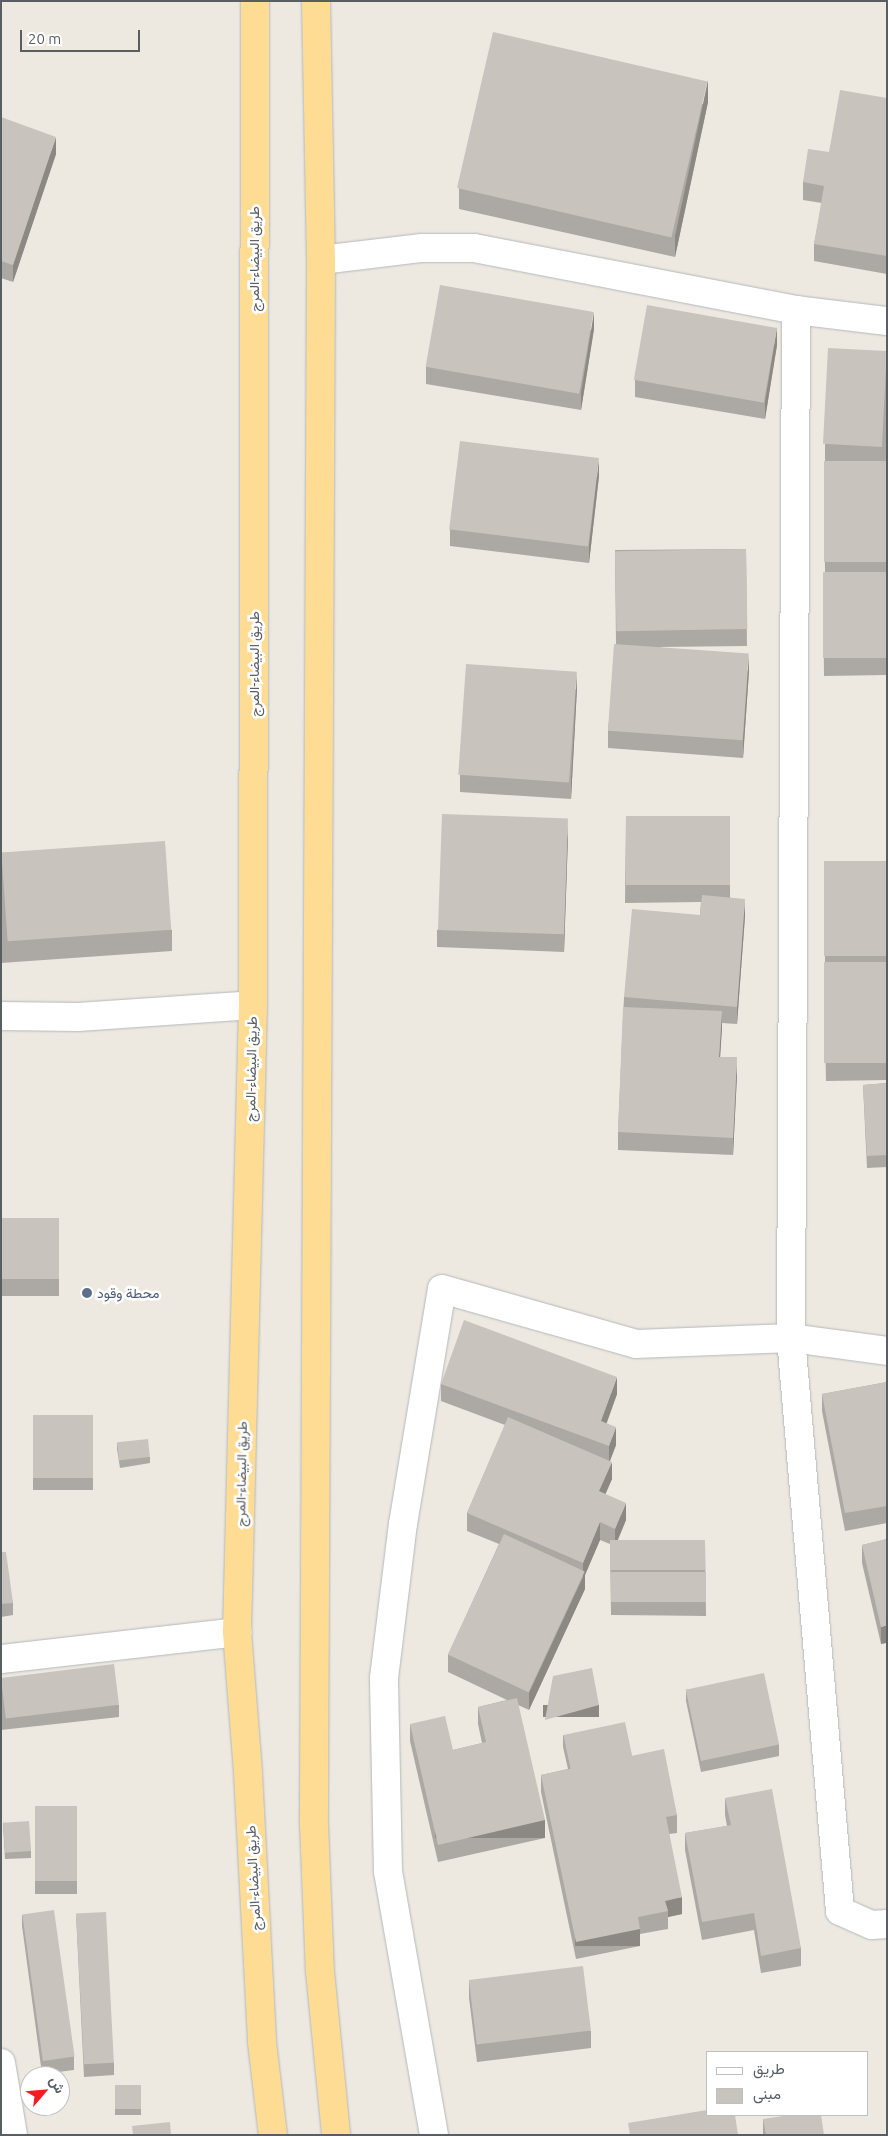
<!DOCTYPE html>
<meta charset="utf-8">
<style>
body{margin:0}
#map{position:relative;width:888px;height:2136px;overflow:hidden;background:#eee9e0;font-family:Ubuntu,Vazirmatn,sans-serif}
div>[style]{position:absolute}
[style*='--x']{left:calc(var(--x)*1px);top:calc(var(--y)*1px);width:calc(var(--w)*1px);rotate:calc(var(--a)*1deg)}
.roads{filter:drop-shadow(0 0 1px #b3b8bc) drop-shadow(0 0 1px #b3b8bc)}
.minor>*{height:28px;margin:-14px;padding:0 14px;transform-origin:14px;border-radius:14px;background:#fff}
.trunk>*{height:28px;margin:-14px;padding:0 14px;transform-origin:14px;border-radius:14px;background:#ffdc94}
.wall>*{inset:0;background:#aca8a3;transform-origin:0 0}
.shaded-wall>*{inset:0;background:#8c8884;transform-origin:0 0}
.building>*{inset:0;background:#c8c3bd;transform-origin:0 0}
.dots>*{width:14px;height:14px;translate:-50% -50%;box-sizing:border-box;border:2px solid #fff;border-radius:50%}
span{translate:-50% -50%;white-space:nowrap;text-align:center;line-height:1.15;-webkit-text-stroke:5px #fff;paint-order:stroke}
.street-label{font-size:14px;color:#595e63}
.service-label{font-size:14px;color:#4e5e75}
.left{translate:0 -50%;text-align:left}
.frame{position:absolute;inset:0;border:2px solid #595e63;pointer-events:none}
.legend{position:absolute;left:706px;top:2051px;width:162px;height:65px;box-sizing:border-box;background:#fff;border:1px solid #bdbfc1;margin:0;padding:6px 9px;list-style:none;font-size:15px;color:#595e63}
.legend li{display:flex;align-items:center;gap:10px;height:25px}
.legend b{width:25px;border:1px solid #bdbfc1}
.north{position:absolute;left:20px;top:2066px;width:50px;height:50px;box-sizing:border-box;background:#fff;border:1px solid #bdbfc1;border-radius:50%;rotate:63deg;font-size:14px;font-weight:700;line-height:20px;text-align:center;color:#595e63}
.north::after{content:'';display:block;margin:auto;width:18px;height:22px;background:#f71c23;clip-path:polygon(50% 0,100% 100%,50% 72%,0 100%)}
.scale{position:absolute;left:20px;top:30px;width:120px;height:22px;box-sizing:border-box;border:2px solid #595e63;border-top:0;padding-left:6px;font-size:15px;line-height:18px;white-space:nowrap;color:#595e63;-webkit-text-stroke:4px #fff;paint-order:stroke}
</style>
<div id="map">
<div class="roads">
<div class="minor">
<div style="--x:321;--y:260;--w:102;--a:-6.8"></div>
<div style="--x:422;--y:248;--w:52;--a:0"></div>
<div style="--x:474;--y:248;--w:328;--a:10.9"></div>
<div style="--x:796;--y:310;--w:92;--a:6.9"></div>
<div style="--x:796;--y:310;--w:1028;--a:90.28"></div>
<div style="--x:791;--y:1338;--w:575;--a:85.11"></div>
<div style="--x:840;--y:1911;--w:35;--a:24"></div>
<div style="--x:872;--y:1925;--w:15;--a:-4"></div>
<div style="--x:1;--y:1016;--w:77;--a:0.7"></div>
<div style="--x:78;--y:1017;--w:175;--a:-3.9"></div>
<div style="--x:1;--y:1659;--w:238;--a:-6.5"></div>
<div style="--x:1;--y:2063;--w:73;--a:80.5"></div>
<div style="--x:434;--y:2135;--w:267;--a:-99.9"></div>
<div style="--x:388;--y:1872;--w:194;--a:-91.2"></div>
<div style="--x:384;--y:1678;--w:155;--a:-83"></div>
<div style="--x:403;--y:1524;--w:238;--a:-80.6"></div>
<div style="--x:442;--y:1289;--w:202;--a:15.8"></div>
<div style="--x:636;--y:1344;--w:155;--a:-2.2"></div>
<div style="--x:791;--y:1338;--w:97;--a:7.7"></div>
</div>
<div class="trunk">
<div style="--x:255;--y:1;--w:1004;--a:90.11"></div>
<div style="--x:253;--y:1005;--w:627;--a:91.46"></div>
<div style="--x:237;--y:1632;--w:141;--a:85.5"></div>
<div style="--x:248;--y:1773;--w:269;--a:87"></div>
<div style="--x:262;--y:2042;--w:94;--a:83.3"></div>
<div style="--x:316;--y:1;--w:259;--a:88.9"></div>
<div style="--x:321;--y:260;--w:1564;--a:90.26"></div>
<div style="--x:314;--y:1824;--w:147;--a:87.7"></div>
<div style="--x:320;--y:1971;--w:165;--a:84.4"></div>
</div>
</div>
<div class="wall">
<div style="clip-path:polygon(887px 98px,887px 274px,814px 261px,814px 244px,822px 203px,803px 200px,803px 182px,829px 152px)"></div>
<div style="clip-path:polygon(708px 102px,675px 257px,459px 209px,459px 188px)"></div>
<div style="clip-path:polygon(1px 117px,56px 154px,13px 282px,1px 278px)"></div>
<div style="clip-path:polygon(594px 329px,581px 410px,426px 384px,426px 367px)"></div>
<div style="clip-path:polygon(777px 345px,765px 419px,635px 397px,635px 380px)"></div>
<div style="clip-path:polygon(887px 351px,887px 675px,824px 676px,823px 573px,825px 573px,824px 461px,825px 461px,825px 444px)"></div>
<div style="clip-path:polygon(599px 476px,589px 563px,450px 546px,450px 529px)"></div>
<div style="clip-path:polygon(746px 549px,747px 646px,659px 647px,749px 671px,743px 758px,608px 748px,608px 731px,616px 644px,615px 550px)"></div>
<div style="clip-path:polygon(577px 688px,571px 799px,460px 792px,460px 775px)"></div>
<div style="clip-path:polygon(626px 816px,730px 816px,730px 897px,745px 916px,737px 1024px,722px 1023px,720px 1057px,737px 1075px,733px 1155px,618px 1150px,618px 1132px,624px 997px,700px 915px,701px 902px,625px 903px)"></div>
<div style="clip-path:polygon(568px 836px,564px 952px,437px 947px,437px 930px)"></div>
<div style="clip-path:polygon(1px 852px,172px 930px,172px 951px,1px 963px)"></div>
<div style="clip-path:polygon(824px 861px,887px 861px,887px 1080px,826px 1081px,824px 980px,825px 963px)"></div>
<div style="clip-path:polygon(887px 1083px,887px 1167px,867px 1168px,863px 1085px)"></div>
<div style="left:1px;top:1218px;width:58px;height:78px"></div>
<div style="clip-path:polygon(887px 1382px,887px 1523px,845px 1531px,822px 1411px,822px 1394px)"></div>
<div style="clip-path:polygon(441px 1384px,617px 1394px,606px 1424px,616px 1445px,610px 1461px,612px 1479px,605px 1494px,626px 1520px,618px 1540px,705px 1540px,706px 1616px,611px 1615px,610px 1544px,600px 1540px,585px 1575px,585px 1589px,529px 1710px,518px 1705px,545px 1838px,438px 1862px,410px 1741px,410px 1724px,453px 1750px,482px 1743px,478px 1724px,478px 1707px,507px 1700px,448px 1672px,448px 1655px,499px 1544px,467px 1531px,467px 1513px,505px 1425px,441px 1401px)"></div>
<div style="left:33px;top:1415px;width:60px;height:75px"></div>
<div style="clip-path:polygon(117px 1443px,150px 1457px,150px 1463px,120px 1468px,117px 1449px)"></div>
<div style="clip-path:polygon(887px 1539px,881px 1644px,862px 1563px,862px 1545px)"></div>
<div style="clip-path:polygon(1px 1552px,13px 1603px,13px 1615px,1px 1617px)"></div>
<div style="clip-path:polygon(1px 1678px,119px 1705px,119px 1717px,1px 1730px)"></div>
<div style="clip-path:polygon(686px 1689px,779px 1744px,779px 1756px,701px 1772px,686px 1701px)"></div>
<div style="clip-path:polygon(563px 1735px,632px 1756px,677px 1815px,677px 1833px,669px 1834px,682px 1914px,668px 1917px,668px 1929px,640px 1934px,640px 1946px,576px 1959px,541px 1792px,541px 1775px,568px 1769px,563px 1747px)"></div>
<div style="clip-path:polygon(725px 1798px,801px 1948px,801px 1966px,761px 1973px,754px 1930px,702px 1940px,685px 1850px,685px 1833px,727px 1826px,725px 1815px)"></div>
<div style="left:35px;top:1806px;width:42px;height:88px"></div>
<div style="clip-path:polygon(3px 1823px,31px 1851px,31px 1858px,5px 1859px)"></div>
<div style="clip-path:polygon(22px 1914px,74px 2057px,74px 2070px,42px 2074px,22px 1926px)"></div>
<div style="clip-path:polygon(76px 1914px,114px 2063px,114px 2075px,84px 2077px)"></div>
<div style="clip-path:polygon(469px 1981px,591px 2031px,591px 2048px,477px 2062px,469px 1998px)"></div>
<div style="left:115px;top:2085px;width:26px;height:30px"></div>
<div style="clip-path:polygon(763px 2119px,824px 2135px,763px 2135px)"></div>
</div>
<div class="shaded-wall">
<div style="clip-path:polygon(708px 80px,708px 102px,675px 257px,675px 236px)"></div>
<div style="clip-path:polygon(56px 137px,56px 154px,13px 282px,13px 265px)"></div>
<div style="clip-path:polygon(594px 312px,594px 329px,581px 410px,581px 393px)"></div>
<div style="clip-path:polygon(777px 327px,777px 345px,765px 419px,765px 402px)"></div>
<div style="clip-path:polygon(599px 459px,599px 476px,589px 563px,589px 546px)"></div>
<div style="clip-path:polygon(749px 654px,749px 671px,743px 758px,743px 740px)"></div>
<div style="clip-path:polygon(577px 671px,577px 688px,571px 799px,571px 781px)"></div>
<div style="clip-path:polygon(568px 819px,568px 836px,564px 952px,564px 935px)"></div>
<div style="clip-path:polygon(745px 899px,745px 916px,737px 1024px,737px 1007px)"></div>
<div style="clip-path:polygon(722px 1011px,722px 1029px,719px 1074px,719px 1057px)"></div>
<div style="clip-path:polygon(737px 1057px,737px 1075px,733px 1155px,733px 1138px)"></div>
<div style="clip-path:polygon(617px 1377px,617px 1394px,601px 1439px,601px 1421px)"></div>
<div style="clip-path:polygon(616px 1427px,616px 1445px,609px 1463px,609px 1446px)"></div>
<div style="clip-path:polygon(612px 1462px,612px 1479px,599px 1509px,599px 1491px)"></div>
<div style="clip-path:polygon(626px 1503px,626px 1520px,615px 1546px,615px 1529px)"></div>
<div style="clip-path:polygon(600px 1522px,600px 1540px,585px 1575px,585px 1589px,529px 1710px,529px 1693px,583px 1577px,583px 1563px)"></div>
<div style="clip-path:polygon(887px 1625px,887px 1643px,881px 1644px,881px 1627px)"></div>
<div style="left:599px;top:1705px;width:12px;height:56px;rotate:90deg"></div>
<div style="left:545px;top:1820px;width:18px;height:110px;rotate:90deg"></div>
<div style="clip-path:polygon(682px 1897px,682px 1914px,668px 1917px,668px 1911px,665px 1901px)"></div>
<div style="left:640px;top:1929px;width:17px;height:65px;rotate:90deg"></div>
</div>
<div class="building">
<div style="left:493px;top:32px;width:220px;height:160px;rotate:13deg"></div>
<div style="clip-path:polygon(840px 90px,887px 98px,887px 256px,814px 244px,824px 186px,803px 182px,808px 149px,829px 152px)"></div>
<div style="clip-path:polygon(1px 117px,56px 137px,13px 265px,1px 261px)"></div>
<div style="left:440px;top:285px;width:156px;height:83px;rotate:10deg"></div>
<div style="left:647px;top:305px;width:132px;height:76px;rotate:10deg"></div>
<div style="left:828px;top:348px;width:59px;height:96px;rotate:3deg"></div>
<div style="left:460px;top:441px;width:140px;height:89px;rotate:7deg"></div>
<div style="left:824px;top:461px;width:63px;height:101px"></div>
<div style="left:746px;top:549px;width:80px;height:131px;rotate:89deg"></div>
<div style="left:887px;top:572px;width:86px;height:64px;rotate:90deg"></div>
<div style="left:614px;top:644px;width:135px;height:87px;rotate:4deg"></div>
<div style="left:466px;top:664px;width:111px;height:111px;rotate:4deg"></div>
<div style="left:442px;top:814px;width:126px;height:116px;rotate:2deg"></div>
<div style="left:626px;top:816px;width:104px;height:69px"></div>
<div style="left:165px;top:841px;width:89px;height:164px;rotate:86deg"></div>
<div style="left:824px;top:861px;width:63px;height:95px"></div>
<div style="clip-path:polygon(702px 895px,745px 899px,737px 1007px,624px 997px,632px 909px,700px 915px)"></div>
<div style="left:887px;top:962px;width:101px;height:63px;rotate:90deg"></div>
<div style="clip-path:polygon(623px 1007px,722px 1011px,719px 1057px,737px 1057px,733px 1138px,618px 1132px)"></div>
<div style="clip-path:polygon(887px 1083px,887px 1155px,867px 1156px,863px 1085px)"></div>
<div style="left:1px;top:1218px;width:58px;height:61px"></div>
<div style="clip-path:polygon(464px 1320px,617px 1377px,601px 1421px,616px 1427px,609px 1446px,441px 1384px)"></div>
<div style="clip-path:polygon(887px 1382px,887px 1506px,845px 1513px,822px 1394px)"></div>
<div style="left:33px;top:1415px;width:60px;height:63px"></div>
<div style="clip-path:polygon(508px 1417px,612px 1462px,599px 1491px,626px 1503px,615px 1529px,600px 1522px,583px 1563px,467px 1513px)"></div>
<div style="left:148px;top:1439px;width:18px;height:31px;rotate:84deg"></div>
<div style="left:504px;top:1534px;width:89px;height:133px;rotate:25deg"></div>
<div style="clip-path:polygon(887px 1539px,887px 1625px,881px 1627px,862px 1545px)"></div>
<div style="left:610px;top:1540px;width:95px;height:30px"></div>
<div style="clip-path:polygon(1px 1552px,6px 1552px,13px 1603px,1px 1604px)"></div>
<div style="left:611px;top:1572px;width:95px;height:30px"></div>
<div style="left:114px;top:1664px;width:41px;height:114px;rotate:83deg"></div>
<div style="clip-path:polygon(592px 1668px,599px 1705px,545px 1720px,553px 1676px)"></div>
<div style="left:764px;top:1673px;width:73px;height:80px;rotate:78deg"></div>
<div style="clip-path:polygon(517px 1698px,545px 1820px,438px 1845px,410px 1724px,445px 1716px,453px 1750px,486px 1742px,478px 1707px)"></div>
<div style="left:625px;top:1722px;width:35px;height:63px;rotate:78deg"></div>
<div style="clip-path:polygon(664px 1749px,677px 1815px,666px 1817px,682px 1897px,665px 1901px,668px 1911px,638px 1917px,640px 1929px,576px 1942px,541px 1775px)"></div>
<div style="clip-path:polygon(772px 1789px,801px 1948px,761px 1956px,754px 1913px,702px 1922px,685px 1833px,731px 1825px,725px 1798px)"></div>
<div style="left:35px;top:1806px;width:42px;height:75px"></div>
<div style="left:29px;top:1821px;width:30px;height:26px;rotate:86deg"></div>
<div style="left:54px;top:1910px;width:148px;height:32px;rotate:82deg"></div>
<div style="left:106px;top:1912px;width:151px;height:30px;rotate:87deg"></div>
<div style="left:583px;top:1966px;width:65px;height:115px;rotate:83deg"></div>
<div style="left:115px;top:2085px;width:26px;height:24px"></div>
<div style="clip-path:polygon(707px 2110px,707px 2115px,735px 2115px,738px 2135px,630px 2135px,628px 2123px)"></div>
<div style="clip-path:polygon(790px 2115px,821px 2115px,824px 2135px,766px 2135px,763px 2119px)"></div>
<div style="clip-path:polygon(170px 2122px,171px 2135px,133px 2135px,132px 2126px)"></div>
</div>
<div class="dots">
<div style="left:87px;top:1293px;background:#5c6f8a"></div>
</div>
<div class="street-label">
<span style="left:254px;top:259px;rotate:-90deg">طريق البيضاء-المرج</span>
<span style="left:254px;top:664px;rotate:-90deg">طريق البيضاء-المرج</span>
<span style="left:251px;top:1069px;rotate:-89deg">طريق البيضاء-المرج</span>
<span style="left:241px;top:1474px;rotate:-89deg">طريق البيضاء-المرج</span>
<span style="left:253px;top:1878px;rotate:-93deg">طريق البيضاء-المرج</span>
</div>
<div class="service-label">
<span class="left" style="left:97px;top:1293px">محطة وقود</span>
</div>
<div class="frame"></div>
<ul class="legend">
<li><b style="height:6px;background:#fff"></b>طريق</li>
<li><b style="height:14px;background:#c8c3bd"></b>مبنى</li>
</ul>
<div class="north">ش</div>
<div class="scale">20 m</div>
</div>
